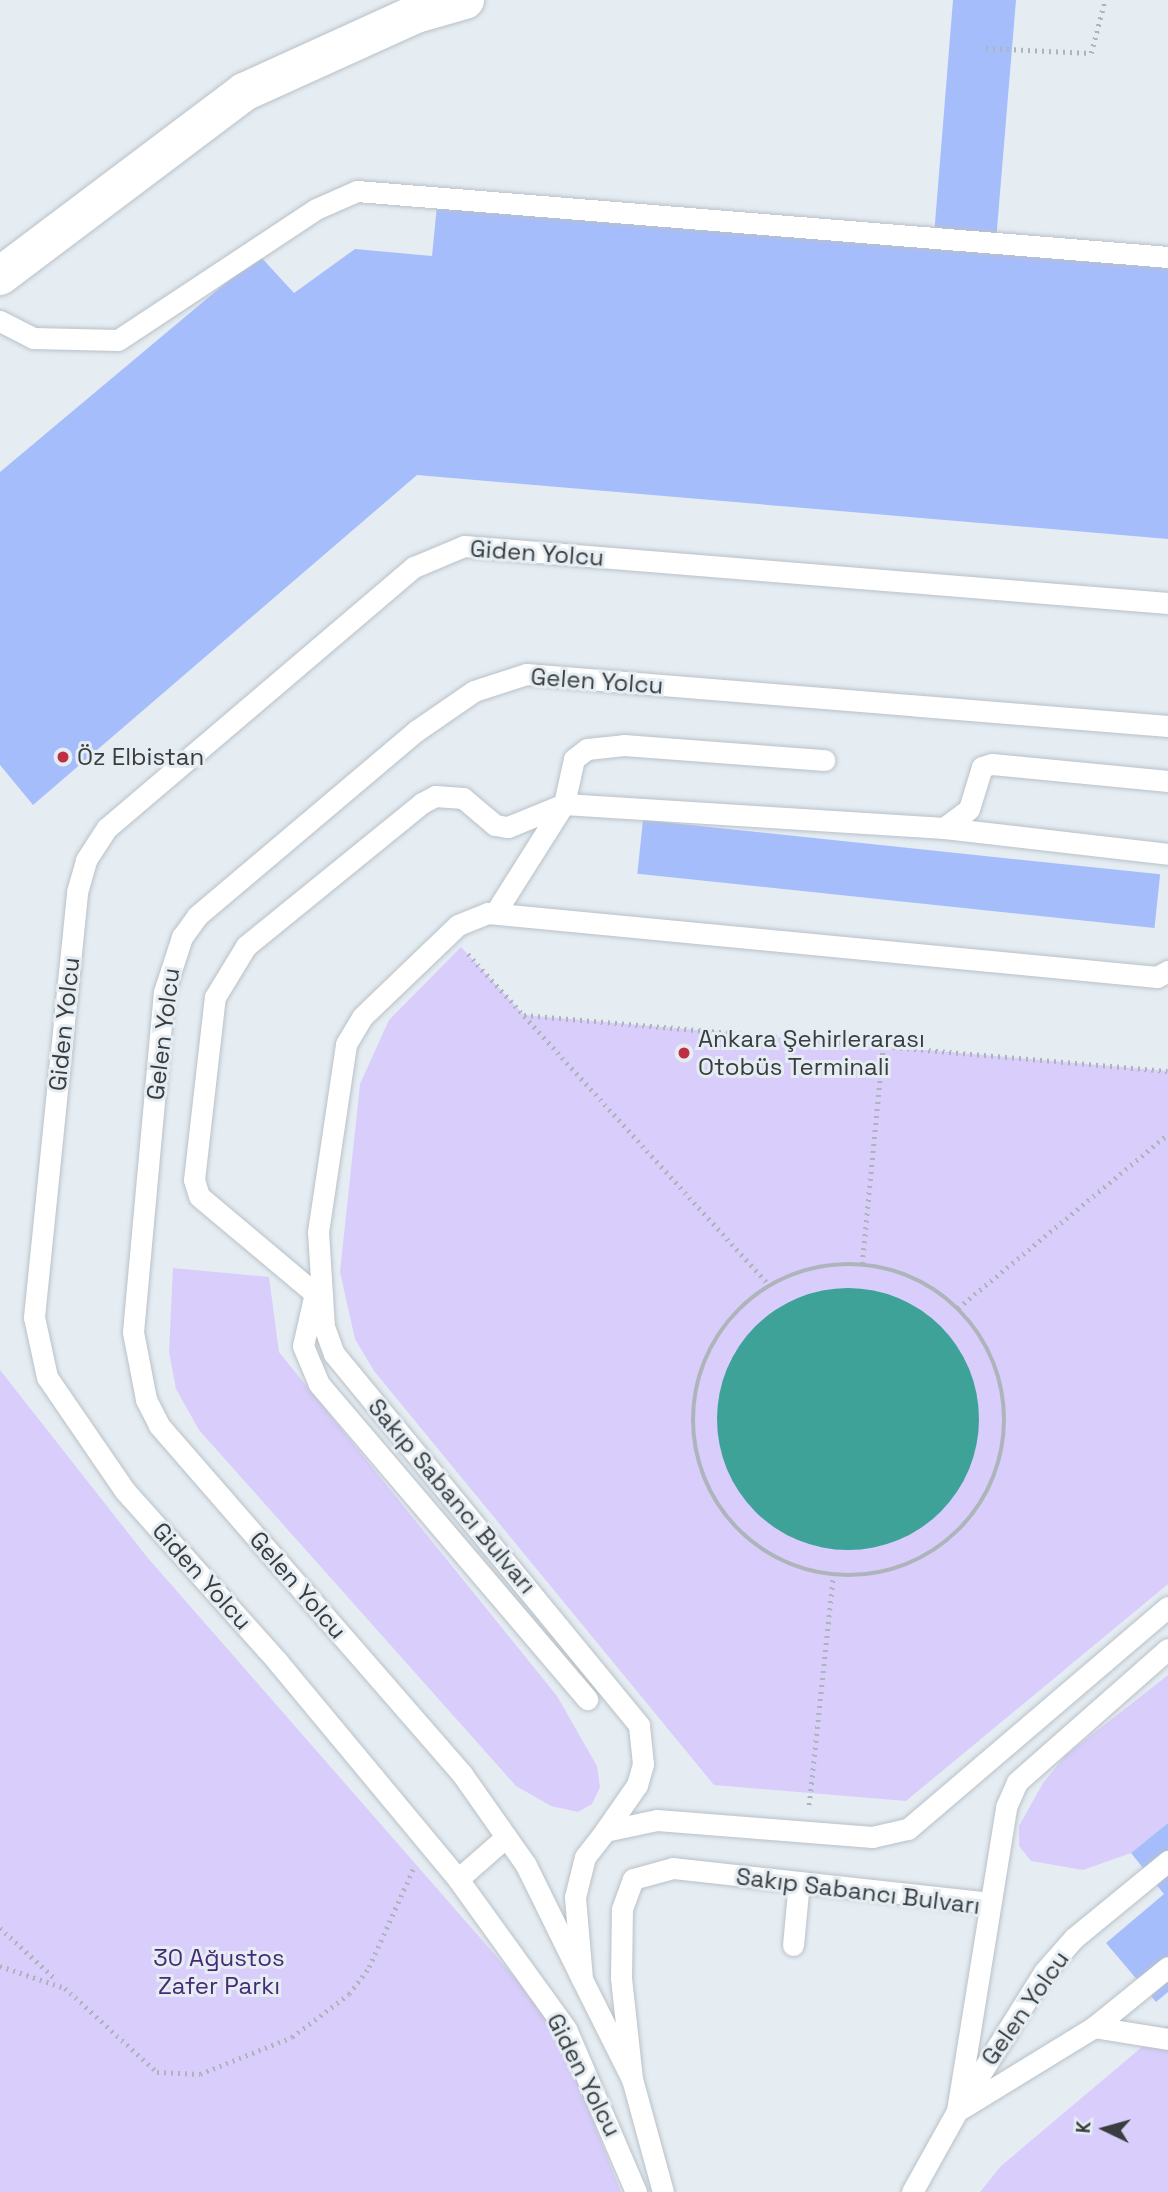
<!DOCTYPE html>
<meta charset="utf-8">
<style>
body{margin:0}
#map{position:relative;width:1168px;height:2192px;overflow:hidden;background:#e5edf3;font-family:"Space Grotesk",sans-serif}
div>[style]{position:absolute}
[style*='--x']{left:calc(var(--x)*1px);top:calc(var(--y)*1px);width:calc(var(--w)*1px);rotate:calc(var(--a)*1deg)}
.green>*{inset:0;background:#d9cdfb}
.water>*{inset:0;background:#3ea299}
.round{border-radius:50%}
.building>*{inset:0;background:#a6bdfc;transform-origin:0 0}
.path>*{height:4.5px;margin-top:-2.25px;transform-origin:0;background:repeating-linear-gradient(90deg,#aeb5ba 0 2px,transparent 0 7px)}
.path>.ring{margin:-2.25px;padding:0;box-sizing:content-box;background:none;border:4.5px solid #aeb5ba;border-radius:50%}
.roads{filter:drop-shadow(0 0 2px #b9c1c7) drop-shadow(0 0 2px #b9c1c7)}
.lane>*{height:21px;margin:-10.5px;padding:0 10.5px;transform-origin:10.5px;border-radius:10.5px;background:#fff}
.secondary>*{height:38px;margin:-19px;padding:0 19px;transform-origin:19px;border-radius:19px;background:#fff}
.bridges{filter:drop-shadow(0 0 2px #b9c1c7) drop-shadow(0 0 2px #b9c1c7)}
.lane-bridge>*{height:21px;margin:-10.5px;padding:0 10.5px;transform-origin:10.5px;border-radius:10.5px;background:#fff}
.dots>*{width:19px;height:19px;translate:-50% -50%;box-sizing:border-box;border:4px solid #e5edf3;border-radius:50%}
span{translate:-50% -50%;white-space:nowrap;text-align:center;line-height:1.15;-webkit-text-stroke:6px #e5edf3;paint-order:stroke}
.street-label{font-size:24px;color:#393d3f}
.poi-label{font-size:24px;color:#393d3f}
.left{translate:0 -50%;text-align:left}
.park-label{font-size:24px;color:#452a75}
.north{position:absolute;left:1070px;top:2094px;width:70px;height:70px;-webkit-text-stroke:5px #e5edf3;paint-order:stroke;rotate:275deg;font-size:19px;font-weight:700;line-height:28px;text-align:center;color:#393d3f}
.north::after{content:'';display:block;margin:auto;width:24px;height:32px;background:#393d3f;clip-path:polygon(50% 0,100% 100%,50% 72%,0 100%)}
</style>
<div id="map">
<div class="green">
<div style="clip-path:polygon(461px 947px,524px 1015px,1168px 1071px,1168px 1584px,906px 1801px,714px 1785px,374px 1371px,355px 1339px,340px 1272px,360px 1084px,389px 1020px)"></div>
<div style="clip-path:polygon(173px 1268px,269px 1277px,279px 1352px,557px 1696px,597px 1766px,600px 1787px,592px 1804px,578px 1812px,551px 1806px,516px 1786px,199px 1430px,176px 1389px,169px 1352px)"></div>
<div style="clip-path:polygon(0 1370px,147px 1557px,517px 1980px,562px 2042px,621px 2192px,0 2192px)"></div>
<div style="clip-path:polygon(1168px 1675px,1168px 1823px,1131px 1853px,1083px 1870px,1031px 1861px,1019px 1846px,1019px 1826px,1043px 1783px,1066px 1755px)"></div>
<div style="clip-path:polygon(1168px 2025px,1168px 2192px,980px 2192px,1001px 2166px)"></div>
</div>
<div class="water">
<div class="round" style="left:717px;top:1288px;width:262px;height:262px"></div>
</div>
<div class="building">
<div style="clip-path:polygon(953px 0,1016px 0,995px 253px,1168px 268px,1168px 539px,417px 475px,33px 805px,0 765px,0 472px,259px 255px,294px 293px,355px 249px,432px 256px,437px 205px,933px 248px)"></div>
<div style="left:643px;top:820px;width:520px;height:54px;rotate:6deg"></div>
<div style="clip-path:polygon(1168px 1823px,1168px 1992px,1156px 2002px,1106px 1943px,1164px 1894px,1131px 1853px)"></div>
</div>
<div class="path">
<div style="--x:986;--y:48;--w:105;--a:2.7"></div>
<div style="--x:1091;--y:53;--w:55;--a:-75.2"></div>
<div style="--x:468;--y:954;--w:447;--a:47.7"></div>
<div style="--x:524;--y:1015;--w:646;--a:4.97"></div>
<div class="ring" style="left:693px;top:1264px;width:307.5px;height:307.5px"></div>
<div style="--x:862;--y:1264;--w:219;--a:-84.5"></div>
<div style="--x:958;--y:1308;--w:273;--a:-39.6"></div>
<div style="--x:809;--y:1805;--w:230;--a:-84"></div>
<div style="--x:0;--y:1928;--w:77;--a:42.4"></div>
<div style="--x:0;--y:1966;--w:69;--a:18.7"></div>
<div style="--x:65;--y:1988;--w:125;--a:42.4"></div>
<div style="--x:157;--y:2072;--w:43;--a:2.7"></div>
<div style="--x:200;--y:2074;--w:99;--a:-21.9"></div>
<div style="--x:292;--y:2037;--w:71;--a:-37"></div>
<div style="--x:349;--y:1994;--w:34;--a:-53"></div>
<div style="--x:369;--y:1967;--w:107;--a:-65.8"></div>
</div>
<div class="roads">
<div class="lane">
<div style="--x:944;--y:828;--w:226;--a:6.6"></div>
<div style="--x:495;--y:913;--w:129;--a:-57.7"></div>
<div style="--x:564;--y:804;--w:46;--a:-77.5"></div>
<div style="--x:574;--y:759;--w:16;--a:-38"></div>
<div style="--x:587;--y:749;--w:37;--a:-6"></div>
<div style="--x:624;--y:745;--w:201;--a:4.3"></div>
<div style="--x:315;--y:1293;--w:54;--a:102.8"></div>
<div style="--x:303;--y:1346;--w:41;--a:67.2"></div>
<div style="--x:319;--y:1384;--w:414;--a:49.6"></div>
<div style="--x:318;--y:1296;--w:155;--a:-140"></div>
<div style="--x:199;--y:1196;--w:17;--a:-107"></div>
<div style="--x:194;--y:1180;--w:184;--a:-83.5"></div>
<div style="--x:215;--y:997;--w:60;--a:-58.7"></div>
<div style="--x:246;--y:946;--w:227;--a:-39.1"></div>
<div style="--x:422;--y:803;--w:15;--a:-28"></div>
<div style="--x:435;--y:796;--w:28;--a:4"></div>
<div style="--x:463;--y:798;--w:42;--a:40.2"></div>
<div style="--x:495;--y:825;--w:13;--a:9"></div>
<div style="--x:508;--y:827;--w:61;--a:-22.3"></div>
<div style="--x:564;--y:804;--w:381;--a:3.6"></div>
<div style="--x:944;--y:828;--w:31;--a:-37"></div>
<div style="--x:969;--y:809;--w:44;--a:-72.8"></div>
<div style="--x:982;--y:767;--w:10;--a:-17"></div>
<div style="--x:992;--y:764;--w:177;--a:5.5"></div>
<div style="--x:605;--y:1831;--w:56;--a:-55.2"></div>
<div style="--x:637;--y:1785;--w:22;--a:-74"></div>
<div style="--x:643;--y:1764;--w:39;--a:-96"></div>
<div style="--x:639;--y:1725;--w:480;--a:-129.4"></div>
<div style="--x:334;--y:1354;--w:29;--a:-110"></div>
<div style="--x:324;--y:1327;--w:95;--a:-93.6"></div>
<div style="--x:318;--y:1232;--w:190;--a:-81.5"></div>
<div style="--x:346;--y:1044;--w:31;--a:-59"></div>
<div style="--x:362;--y:1017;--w:133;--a:-43.8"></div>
<div style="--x:458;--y:925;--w:32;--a:-22"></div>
<div style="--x:488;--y:913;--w:672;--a:5.46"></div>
<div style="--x:1157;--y:977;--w:13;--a:-29"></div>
<div style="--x:458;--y:1879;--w:64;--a:-41.2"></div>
<div style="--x:793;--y:1945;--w:63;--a:-84.6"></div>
<div style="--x:582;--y:1979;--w:127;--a:-116.2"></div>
<div style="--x:526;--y:1865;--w:111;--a:-125.1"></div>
<div style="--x:462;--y:1774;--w:462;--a:-131"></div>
<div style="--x:159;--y:1425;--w:29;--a:-117"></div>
<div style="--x:146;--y:1399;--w:68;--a:-101"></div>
<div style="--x:133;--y:1332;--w:341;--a:-84.8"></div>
<div style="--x:164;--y:992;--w:58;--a:-71.9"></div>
<div style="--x:182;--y:937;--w:26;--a:-54"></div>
<div style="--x:197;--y:916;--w:287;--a:-40.2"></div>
<div style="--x:416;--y:731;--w:70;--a:-34.6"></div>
<div style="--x:474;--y:691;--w:55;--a:-18.1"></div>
<div style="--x:526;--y:674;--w:644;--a:4.63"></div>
<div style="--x:1094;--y:2027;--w:75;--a:9.2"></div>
<div style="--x:632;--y:2079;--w:112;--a:-116.6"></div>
<div style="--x:582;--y:1979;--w:82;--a:-94.9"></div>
<div style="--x:575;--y:1897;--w:41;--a:-76"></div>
<div style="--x:585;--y:1857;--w:33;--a:-52"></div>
<div style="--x:605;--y:1831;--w:53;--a:-11.9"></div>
<div style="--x:657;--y:1820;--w:216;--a:4.5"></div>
<div style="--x:872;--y:1837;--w:37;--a:-13"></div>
<div style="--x:908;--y:1829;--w:342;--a:-40.5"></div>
<div style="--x:964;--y:2100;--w:151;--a:-58"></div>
<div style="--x:1044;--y:1972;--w:45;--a:-48.6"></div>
<div style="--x:1074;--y:1938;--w:122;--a:-39.3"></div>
<div style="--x:962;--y:2108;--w:155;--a:-31.5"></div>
<div style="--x:1094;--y:2027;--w:95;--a:-39"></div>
<div style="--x:636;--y:2192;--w:177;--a:-113.2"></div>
<div style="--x:566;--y:2029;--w:185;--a:-125.8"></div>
<div style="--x:458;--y:1879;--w:282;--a:-129.7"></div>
<div style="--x:278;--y:1662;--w:229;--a:-131.8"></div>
<div style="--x:125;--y:1491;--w:138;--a:-124.4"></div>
<div style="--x:47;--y:1377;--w:61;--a:-102.2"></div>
<div style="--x:34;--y:1317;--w:427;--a:-84.2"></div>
<div style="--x:77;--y:892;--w:33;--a:-74"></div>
<div style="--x:86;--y:860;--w:38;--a:-57"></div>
<div style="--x:107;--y:828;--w:403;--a:-40.4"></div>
<div style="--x:414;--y:567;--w:54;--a:-22.8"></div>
<div style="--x:464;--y:546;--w:706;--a:4.63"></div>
<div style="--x:663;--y:2192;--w:117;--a:-105.3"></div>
<div style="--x:632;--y:2079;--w:102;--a:-96.2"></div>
<div style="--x:621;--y:1978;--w:69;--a:-89.2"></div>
<div style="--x:622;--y:1909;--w:32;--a:-70"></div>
<div style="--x:633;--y:1879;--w:41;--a:-15.4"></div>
<div style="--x:673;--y:1868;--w:318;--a:6.3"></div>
<div style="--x:912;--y:2192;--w:93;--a:-60.9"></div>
<div style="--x:957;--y:2111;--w:308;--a:-80.8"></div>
<div style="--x:1006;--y:1807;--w:27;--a:-66"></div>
<div style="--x:1017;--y:1782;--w:201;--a:-41.4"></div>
</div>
<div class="secondary">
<div style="--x:0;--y:276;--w:306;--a:-37"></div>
<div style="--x:244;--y:92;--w:189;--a:-24.4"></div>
<div style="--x:416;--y:14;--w:51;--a:-15.9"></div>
</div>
</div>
<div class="bridges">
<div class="lane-bridge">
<div style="--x:0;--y:321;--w:37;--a:27"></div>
<div style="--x:33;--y:338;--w:85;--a:1.3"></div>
<div style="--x:118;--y:340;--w:237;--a:-33.5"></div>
<div style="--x:316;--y:209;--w:45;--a:-23.7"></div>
<div style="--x:357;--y:191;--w:814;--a:4.65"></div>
</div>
</div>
<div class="dots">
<div style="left:63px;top:757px;background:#bf2f43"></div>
<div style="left:684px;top:1053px;background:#bf2f43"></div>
</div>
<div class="street-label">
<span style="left:537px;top:553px;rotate:4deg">Giden Yolcu</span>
<span style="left:597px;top:681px;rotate:4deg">Gelen Yolcu</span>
<span style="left:64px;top:1024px;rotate:-84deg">Giden Yolcu</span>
<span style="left:163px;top:1034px;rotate:-83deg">Gelen Yolcu</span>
<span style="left:452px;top:1496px;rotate:50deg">Sakıp Sabancı Bulvarı</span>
<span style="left:202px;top:1576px;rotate:48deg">Giden Yolcu</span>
<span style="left:298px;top:1585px;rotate:49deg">Gelen Yolcu</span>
<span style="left:858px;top:1891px;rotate:7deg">Sakıp Sabancı Bulvarı</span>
<span style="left:1025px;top:2008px;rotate:-55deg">Gelen Yolcu</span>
<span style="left:584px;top:2075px;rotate:63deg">Giden Yolcu</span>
</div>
<div class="poi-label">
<span class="left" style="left:77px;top:757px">Öz Elbistan</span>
<span class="left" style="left:698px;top:1053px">Ankara Şehirlerarası<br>Otobüs Terminali</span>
</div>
<div class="park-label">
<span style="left:219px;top:1972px">30 Ağustos<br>Zafer Parkı</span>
</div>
<div class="north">K</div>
</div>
